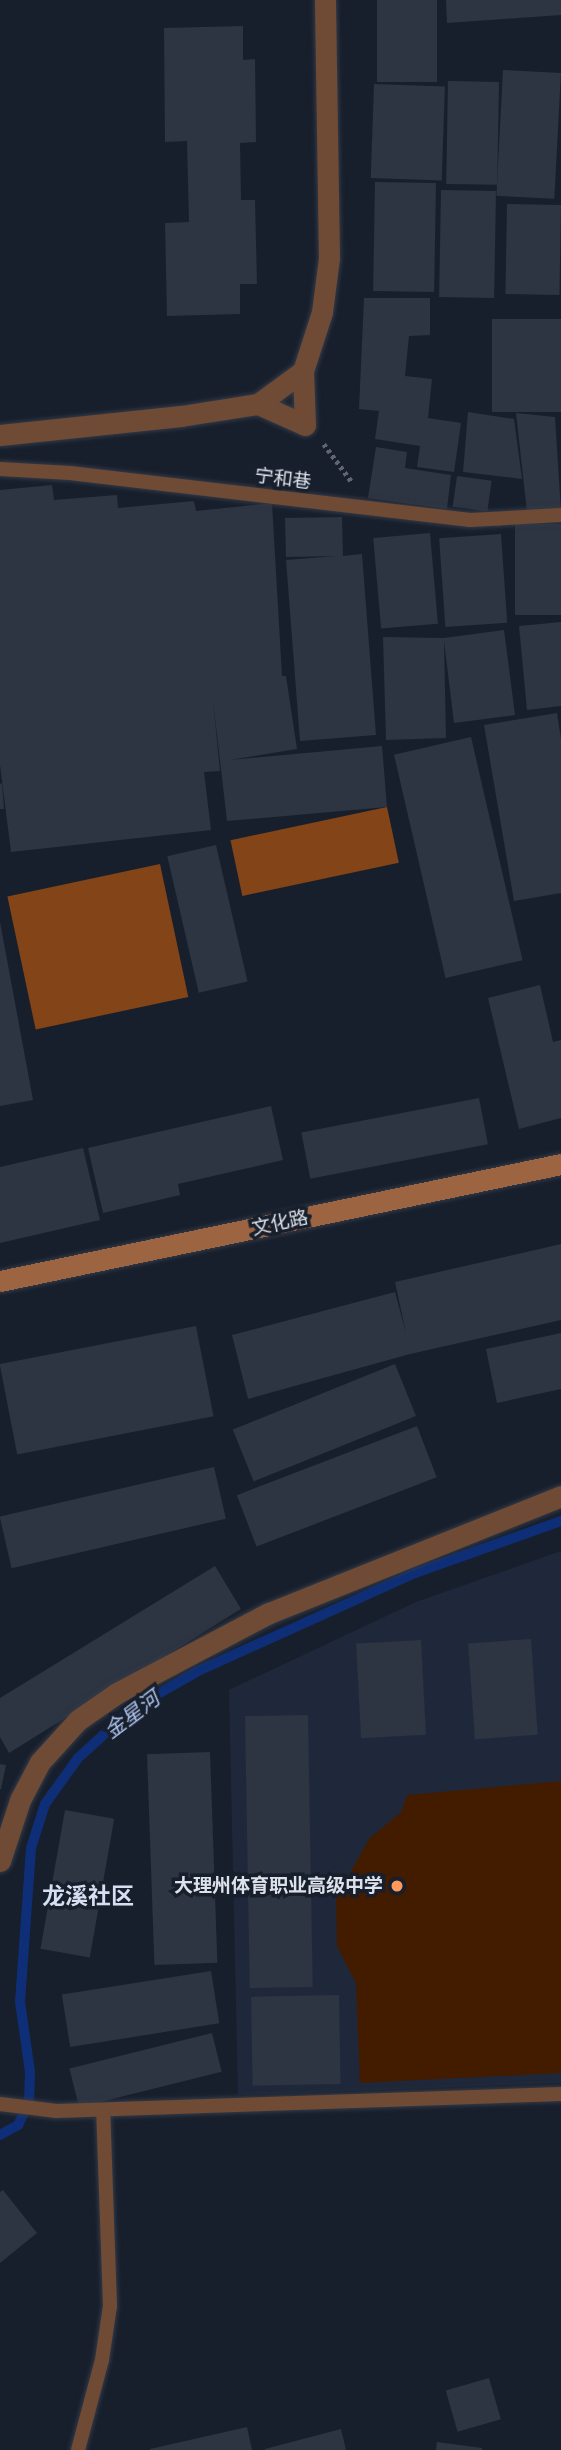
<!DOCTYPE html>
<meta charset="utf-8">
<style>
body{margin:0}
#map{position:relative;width:561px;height:2450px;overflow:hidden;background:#181f2c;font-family:Figtree,"Noto Sans SC",sans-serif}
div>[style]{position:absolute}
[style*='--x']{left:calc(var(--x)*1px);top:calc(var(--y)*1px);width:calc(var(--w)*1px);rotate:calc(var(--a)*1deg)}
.built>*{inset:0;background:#1f283a}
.green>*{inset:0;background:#431c00}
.forest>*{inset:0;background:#834417;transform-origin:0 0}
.stream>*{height:10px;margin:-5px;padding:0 5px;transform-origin:5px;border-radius:5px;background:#0e2f77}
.building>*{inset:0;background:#2d3442;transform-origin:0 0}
.path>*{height:4.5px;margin-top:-2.25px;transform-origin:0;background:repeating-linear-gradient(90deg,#5f6571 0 3.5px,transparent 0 7px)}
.roads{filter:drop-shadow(0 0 2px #333a47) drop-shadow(0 0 2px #333a47)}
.lane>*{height:14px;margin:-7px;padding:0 7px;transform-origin:7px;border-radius:7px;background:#6f4b36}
.street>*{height:21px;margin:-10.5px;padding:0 10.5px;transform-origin:10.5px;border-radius:10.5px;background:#6f4b36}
.secondary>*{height:21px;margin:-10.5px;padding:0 10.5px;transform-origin:10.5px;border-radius:10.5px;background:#9c6441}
.dots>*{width:19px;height:19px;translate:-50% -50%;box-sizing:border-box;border:4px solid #181f2c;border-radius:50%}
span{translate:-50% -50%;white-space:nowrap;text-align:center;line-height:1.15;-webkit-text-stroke:7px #181f2c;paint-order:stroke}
.street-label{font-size:19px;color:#dce1ea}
.poi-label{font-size:19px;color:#dce1ea;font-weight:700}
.right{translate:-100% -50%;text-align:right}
.water-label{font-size:21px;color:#acc2ec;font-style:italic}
.quarter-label{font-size:23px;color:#d5dff1;font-weight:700}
</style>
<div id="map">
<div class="built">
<div style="clip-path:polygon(561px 1551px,561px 2083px,238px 2095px,229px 1690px,416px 1602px)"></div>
</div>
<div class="green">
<div style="clip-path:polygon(561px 1781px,561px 2073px,360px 2083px,356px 1983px,337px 1946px,336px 1898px,369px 1839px,401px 1812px,407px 1795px)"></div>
</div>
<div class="forest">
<div style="left:387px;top:807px;width:57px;height:160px;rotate:78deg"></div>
<div style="left:160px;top:864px;width:136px;height:156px;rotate:78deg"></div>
</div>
<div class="stream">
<div style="--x:0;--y:2135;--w:21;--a:-29"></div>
<div style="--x:18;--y:2125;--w:25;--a:-64"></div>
<div style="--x:29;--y:2102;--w:30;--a:-88"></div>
<div style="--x:30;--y:2072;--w:71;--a:-98.1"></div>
<div style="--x:20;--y:2002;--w:154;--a:-85.9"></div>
<div style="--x:31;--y:1848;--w:46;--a:-72.3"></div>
<div style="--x:45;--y:1804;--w:57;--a:-54.3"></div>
<div style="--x:78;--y:1758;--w:73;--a:-42.2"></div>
<div style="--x:132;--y:1709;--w:76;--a:-29.9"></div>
<div style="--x:198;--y:1671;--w:238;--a:-24.3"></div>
<div style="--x:415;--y:1573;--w:155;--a:-19.6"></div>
</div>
<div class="building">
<div style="left:377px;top:0;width:60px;height:82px"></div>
<div style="clip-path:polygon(446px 0,561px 0,561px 15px,447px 23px)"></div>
<div style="clip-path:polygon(243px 26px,243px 60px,255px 59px,256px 142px,240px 143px,241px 200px,255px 200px,257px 284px,240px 284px,240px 314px,167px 316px,165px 223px,189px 222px,187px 141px,165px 142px,164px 28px)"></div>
<div style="left:503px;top:70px;width:58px;height:126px;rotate:3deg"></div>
<div style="left:448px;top:81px;width:51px;height:103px;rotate:1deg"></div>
<div style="left:374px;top:84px;width:71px;height:94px;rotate:2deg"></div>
<div style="left:375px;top:182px;width:61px;height:109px;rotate:1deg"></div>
<div style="left:441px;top:190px;width:55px;height:107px;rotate:1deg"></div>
<div style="left:507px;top:204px;width:54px;height:90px;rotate:1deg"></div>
<div style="clip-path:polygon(364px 298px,430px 298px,430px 335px,409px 336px,405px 376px,432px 379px,428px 418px,461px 423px,454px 472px,417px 467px,420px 446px,375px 439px,379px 411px,359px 409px)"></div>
<div style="left:561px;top:319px;width:93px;height:69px;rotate:90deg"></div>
<div style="clip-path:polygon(468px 412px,514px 419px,522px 479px,463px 472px)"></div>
<div style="clip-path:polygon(516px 413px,555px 417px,561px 511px,527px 512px)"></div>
<div style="clip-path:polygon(376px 447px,407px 452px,405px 468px,451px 475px,447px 509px,368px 498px)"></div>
<div style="left:457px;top:476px;width:35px;height:31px;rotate:8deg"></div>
<div style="clip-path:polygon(52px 485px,54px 500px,117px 495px,118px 508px,194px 501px,196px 511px,272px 503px,282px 676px,286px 676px,297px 749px,230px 760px,382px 746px,387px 807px,227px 821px,213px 700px,220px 771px,204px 772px,211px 830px,11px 852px,0 765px,0 490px)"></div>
<div style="clip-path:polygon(342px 517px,343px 556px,362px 554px,376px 735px,300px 741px,286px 560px,337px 556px,286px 557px,285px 518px)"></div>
<div style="left:561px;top:524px;width:91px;height:46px;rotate:90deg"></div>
<div style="left:430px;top:533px;width:91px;height:57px;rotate:85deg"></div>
<div style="left:501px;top:534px;width:89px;height:62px;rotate:86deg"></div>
<div style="clip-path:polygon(561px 622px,561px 706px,527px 710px,519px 626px)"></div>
<div style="clip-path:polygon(504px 630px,515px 715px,454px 723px,444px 641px,446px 738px,386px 740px,383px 637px,444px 638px)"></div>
<div style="clip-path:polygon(557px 713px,561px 739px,561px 893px,514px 901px,484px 725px)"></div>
<div style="left:471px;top:737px;width:229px;height:79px;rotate:77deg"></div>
<div style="clip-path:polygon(2px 783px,4px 809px,0 809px,0 784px)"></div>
<div style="left:216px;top:845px;width:140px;height:50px;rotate:77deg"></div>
<div style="clip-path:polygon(0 922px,33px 1100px,0 1106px)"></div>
<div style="clip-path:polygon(540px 985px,553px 1042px,561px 1040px,561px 1118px,519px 1129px,488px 998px)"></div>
<div style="left:479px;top:1098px;width:47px;height:181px;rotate:79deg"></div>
<div style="clip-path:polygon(271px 1106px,283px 1160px,178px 1184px,180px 1195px,103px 1213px,88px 1148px)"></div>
<div style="clip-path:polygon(83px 1148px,100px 1220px,0 1243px,0 1167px)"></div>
<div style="clip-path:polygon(561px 1244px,561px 1320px,410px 1354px,248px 1399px,232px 1335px,395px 1292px,406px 1333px,395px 1282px)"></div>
<div style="left:196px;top:1326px;width:92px;height:200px;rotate:79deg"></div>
<div style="clip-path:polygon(561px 1333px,561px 1389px,497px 1403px,486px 1349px)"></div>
<div style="left:395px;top:1364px;width:56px;height:175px;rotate:68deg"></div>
<div style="left:417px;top:1426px;width:55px;height:193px;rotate:69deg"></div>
<div style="left:214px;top:1467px;width:53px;height:220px;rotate:77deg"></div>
<div style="clip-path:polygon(215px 1566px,241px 1609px,9px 1753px,0 1737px,0 1698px)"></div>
<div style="left:531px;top:1639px;width:96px;height:63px;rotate:86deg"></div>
<div style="left:421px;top:1640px;width:95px;height:65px;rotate:87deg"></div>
<div style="left:308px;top:1715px;width:272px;height:63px;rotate:89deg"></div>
<div style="left:210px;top:1752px;width:211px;height:63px;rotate:88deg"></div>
<div style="clip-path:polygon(0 1764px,6px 1765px,1px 1789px,0 1789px)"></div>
<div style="left:65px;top:1810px;width:50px;height:141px;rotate:10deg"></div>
<div style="left:211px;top:1971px;width:53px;height:151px;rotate:81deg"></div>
<div style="left:339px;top:1995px;width:89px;height:88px;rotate:89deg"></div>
<div style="left:212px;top:2033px;width:40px;height:147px;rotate:76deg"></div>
<div style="clip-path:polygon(3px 2190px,37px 2233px,0 2263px,0 2192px)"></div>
<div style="left:489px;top:2378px;width:43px;height:45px;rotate:74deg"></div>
<div style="clip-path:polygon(247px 2427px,252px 2450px,150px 2450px,150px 2449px)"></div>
<div style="clip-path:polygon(341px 2429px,346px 2450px,265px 2450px,265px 2449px)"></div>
<div style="clip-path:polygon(437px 2442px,482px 2448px,482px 2450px,436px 2450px)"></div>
</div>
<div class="path">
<div style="--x:324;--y:444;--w:47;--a:53.6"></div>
</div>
<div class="roads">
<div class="lane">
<div style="--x:0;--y:469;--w:70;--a:3.3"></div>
<div style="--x:70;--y:473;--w:403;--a:6.7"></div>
<div style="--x:470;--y:520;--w:91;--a:-3.1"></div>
<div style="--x:0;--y:2104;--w:57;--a:7"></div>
<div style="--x:57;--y:2111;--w:504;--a:-1.93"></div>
<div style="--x:78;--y:2450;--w:93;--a:-75.1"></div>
<div style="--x:102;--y:2360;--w:55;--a:-81.6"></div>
<div style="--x:110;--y:2306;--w:196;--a:-92"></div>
</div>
<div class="street">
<div style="--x:303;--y:371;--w:62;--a:-72.1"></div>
<div style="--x:322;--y:312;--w:54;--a:-82.6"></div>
<div style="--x:329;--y:258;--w:258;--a:-90.9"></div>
<div style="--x:0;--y:435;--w:182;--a:-6"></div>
<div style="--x:181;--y:416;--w:78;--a:-8.9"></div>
<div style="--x:258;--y:404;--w:56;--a:-36.3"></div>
<div style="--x:303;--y:371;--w:54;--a:87.9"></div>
<div style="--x:305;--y:425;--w:51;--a:-155.9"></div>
<div style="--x:0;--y:1861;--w:64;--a:-71.8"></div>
<div style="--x:20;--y:1800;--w:43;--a:-62.2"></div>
<div style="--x:40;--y:1762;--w:57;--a:-47.9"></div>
<div style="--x:78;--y:1720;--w:47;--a:-34.7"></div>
<div style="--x:117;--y:1693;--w:172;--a:-27.8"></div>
<div style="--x:269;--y:1613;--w:315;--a:-21.8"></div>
</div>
<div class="secondary">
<div style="--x:0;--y:1281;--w:573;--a:-11.78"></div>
</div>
</div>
<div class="dots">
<div style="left:397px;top:1886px;background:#ff9b5a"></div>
</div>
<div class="street-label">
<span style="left:283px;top:479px;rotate:7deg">宁和巷</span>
<span style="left:280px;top:1223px;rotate:-12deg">文化路</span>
</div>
<div class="poi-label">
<span class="right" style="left:383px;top:1886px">大理州体育职业高级中学</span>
</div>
<div class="water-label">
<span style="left:132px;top:1715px;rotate:-37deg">金星河</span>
</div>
<div class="quarter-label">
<span style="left:88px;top:1896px">龙溪社区</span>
</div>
</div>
